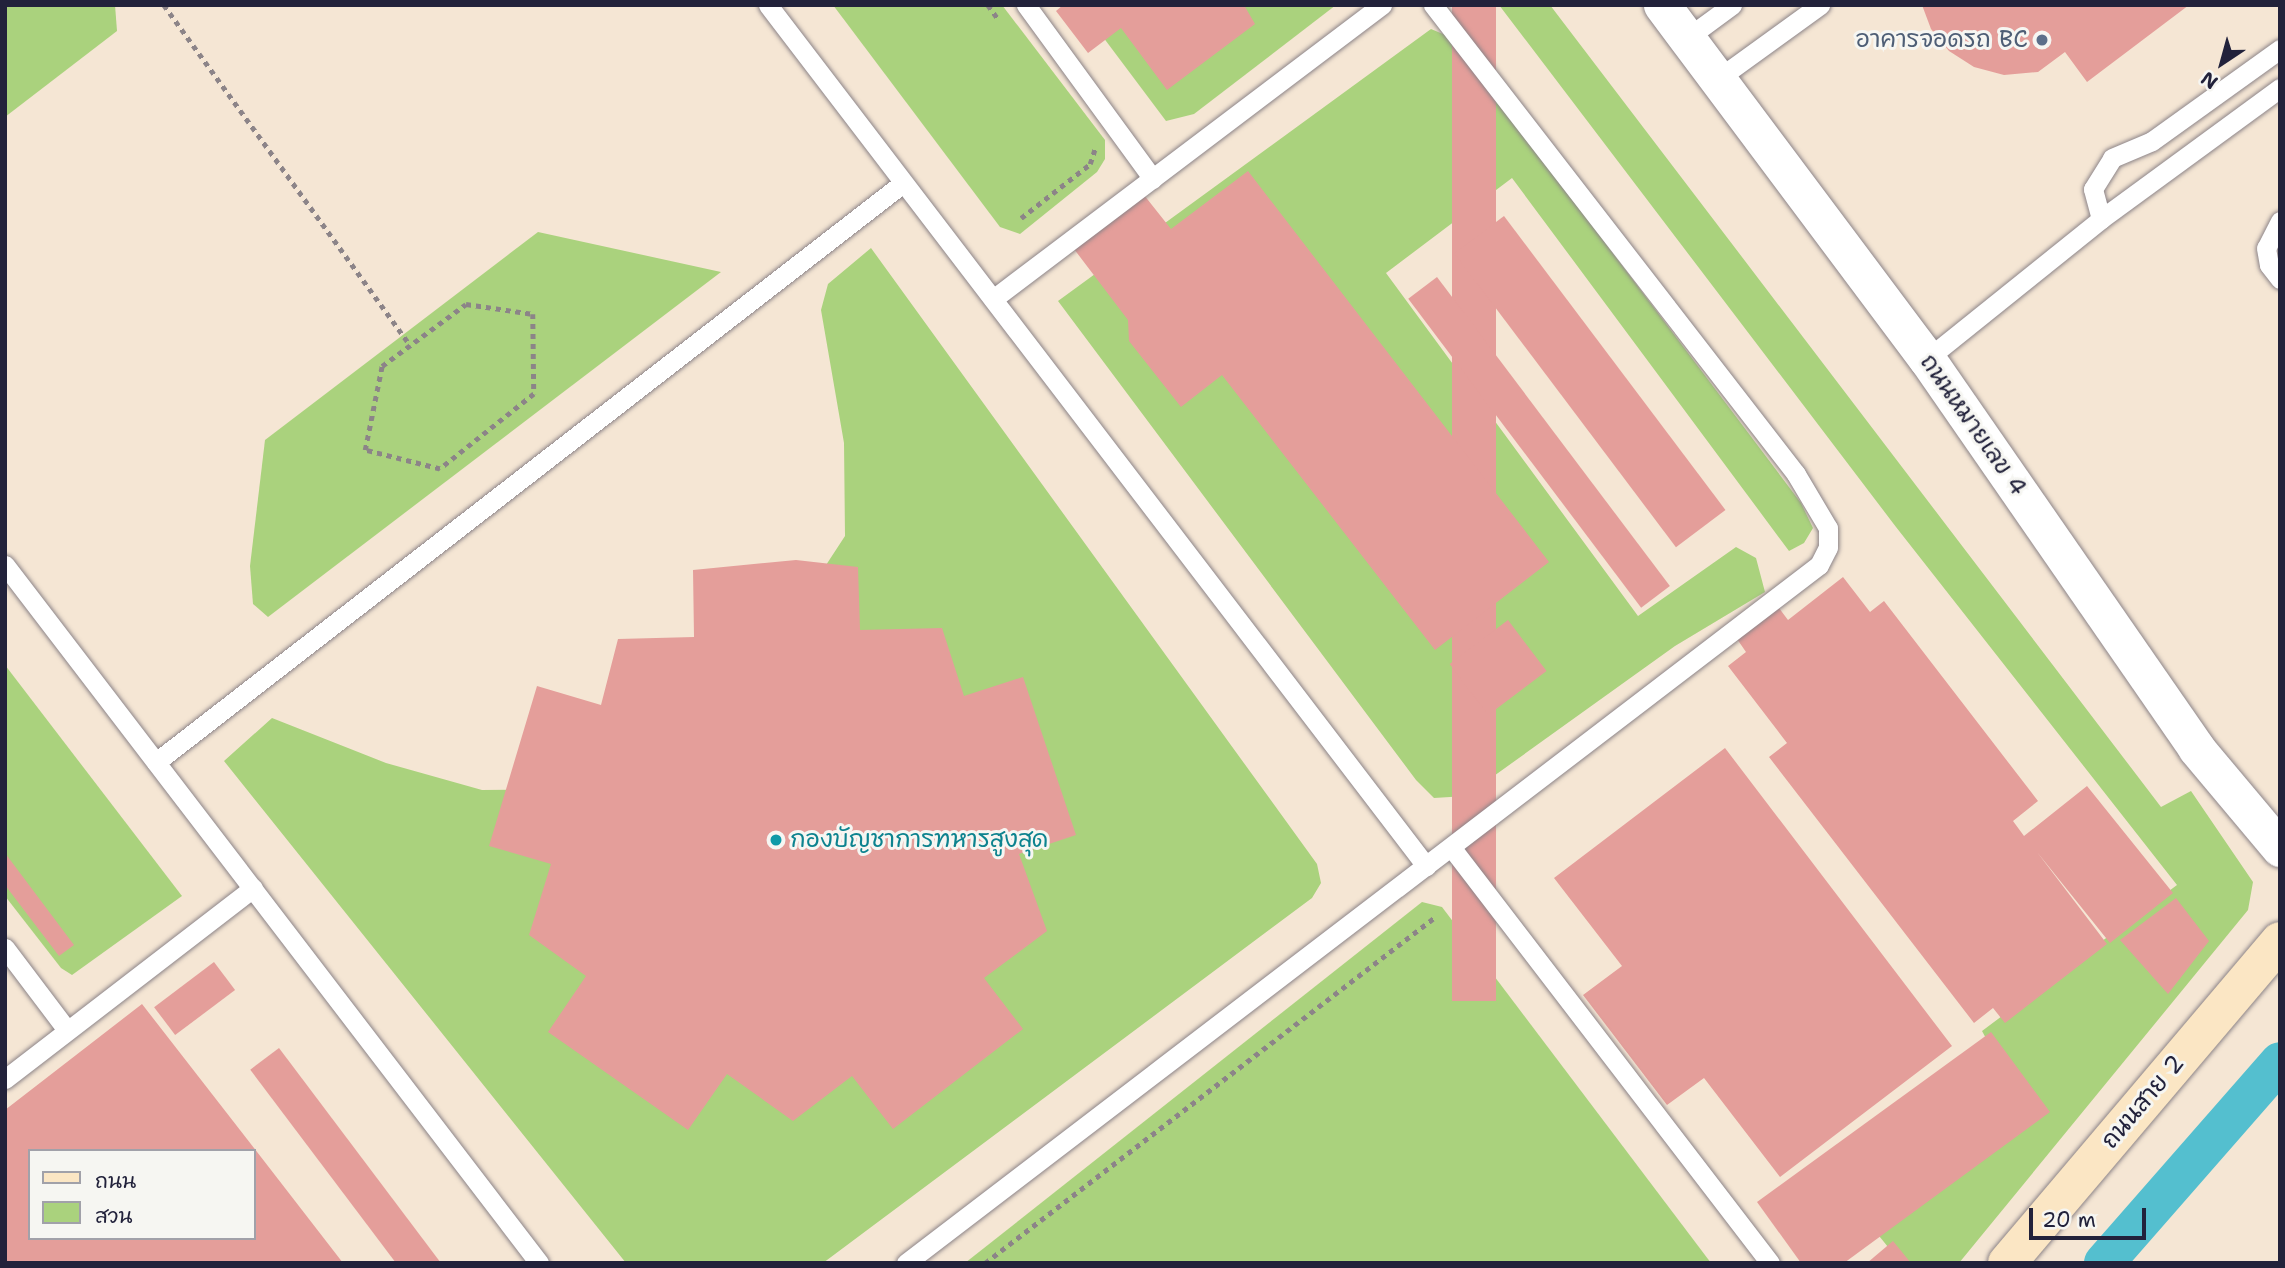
<!DOCTYPE html>
<meta charset="utf-8">
<style>
body{margin:0}
#map{position:relative;width:2285px;height:1268px;overflow:hidden;background:#f5e6d4;font-family:"Shantell Sans","Playpen Sans Thai",sans-serif}
div>[style]{position:absolute}
[style*='--x']{left:calc(var(--x)*1px);top:calc(var(--y)*1px);width:calc(var(--w)*1px);rotate:calc(var(--a)*1deg)}
.green>*{inset:0;background:#aad27d}
.canal>*{height:40px;margin:-20px;padding:0 20px;transform-origin:20px;border-radius:20px;background:#54bfcf}
.building>*{inset:0;background:#e49e9a;transform-origin:0 0}
.path>*{height:4.5px;margin-top:-2.25px;transform-origin:0;background:repeating-linear-gradient(90deg,#8c8488 0 5px,transparent 0 10px)}
.roads{filter:drop-shadow(0 0 2px #8c8488) drop-shadow(0 0 2px #8c8488)}
.lane>*{height:19px;margin:-9.5px;padding:0 9.5px;transform-origin:9.5px;border-radius:9.5px;background:#fff}
.street>*{height:37px;margin:-18.5px;padding:0 18.5px;transform-origin:18.5px;border-radius:18.5px;background:#fff}
.secondary>*{height:38px;margin:-19px;padding:0 19px;transform-origin:19px;border-radius:19px;background:#fbe6c4}
.dots>*{width:19px;height:19px;translate:-50% -50%;box-sizing:border-box;border:4px solid #f6f6f2;border-radius:50%}
span{translate:-50% -50%;white-space:nowrap;text-align:center;line-height:1.15;-webkit-text-stroke:6px #f6f6f2;paint-order:stroke}
.service-label{font-size:24px;color:#4e5e75}
.right{translate:-100% -50%;text-align:right}
.street-label{font-size:24px;color:#22223b}
.culture-label{font-size:24px;color:#0d838f}
.left{translate:0 -50%;text-align:left}
.frame{position:absolute;inset:0;border:7px solid #22223b;pointer-events:none}
.legend{position:absolute;left:28px;top:1149px;width:228px;height:91px;box-sizing:border-box;background:#f6f6f2;border:2px solid #a1a1a9;margin:0;padding:9px 12px;list-style:none;font-size:21px;color:#22223b}
.legend li{display:flex;align-items:center;gap:14px;height:35px}
.legend b{width:35px;border:2px solid #a1a1a9}
.north{position:absolute;left:2187px;top:28px;width:70px;height:70px;-webkit-text-stroke:5px #f6f6f2;paint-order:stroke;rotate:216deg;font-size:19px;font-weight:700;line-height:28px;text-align:center;color:#22223b}
.north::after{content:'';display:block;margin:auto;width:24px;height:32px;background:#22223b;clip-path:polygon(50% 0,100% 100%,50% 72%,0 100%)}
.scale{position:absolute;left:2029px;top:1208px;width:117px;height:32px;box-sizing:border-box;border:4px solid #22223b;border-top:0;padding-left:9px;font-size:21px;line-height:24px;white-space:nowrap;color:#22223b;-webkit-text-stroke:5px #f6f6f2;paint-order:stroke}
</style>
<div id="map">
<div class="green">
<div style="clip-path:polygon(5px 5px,115px 5px,117px 31px,5px 117px)"></div>
<div style="clip-path:polygon(833px 5px,1002px 5px,1105px 140px,1105px 159px,1097px 172px,1020px 234px,1000px 227px)"></div>
<div style="clip-path:polygon(1079px 5px,1336px 5px,1194px 114px,1166px 121px)"></div>
<div style="clip-path:polygon(1499px 5px,1550px 5px,2161px 807px,2191px 791px,2253px 882px,2248px 910px,1959px 1263px,1901px 1263px,1871px 1226px,2020px 1101px,1982px 1031px,2177px 885px,1896px 527px)"></div>
<div style="clip-path:polygon(1431px 29px,1450px 37px,1801px 503px,1813px 528px,1804px 543px,1789px 551px,1512px 178px,1386px 273px,1638px 616px,1736px 547px,1756px 558px,1765px 592px,1675px 646px,1466px 796px,1434px 798px,1416px 780px,1058px 301px)"></div>
<div style="clip-path:polygon(538px 232px,721px 272px,268px 617px,253px 604px,250px 566px,265px 440px)"></div>
<div style="clip-path:polygon(871px 248px,1317px 864px,1321px 883px,1312px 898px,823px 1263px,626px 1263px,224px 761px,272px 718px,386px 763px,482px 790px,572px 789px,760px 666px,845px 536px,844px 443px,821px 310px,828px 284px)"></div>
<div style="clip-path:polygon(5px 665px,182px 896px,72px 975px,61px 968px,5px 896px)"></div>
<div style="clip-path:polygon(1422px 902px,1442px 907px,1711px 1263px,965px 1263px)"></div>
</div>
<div class="canal">
<div style="--x:2104;--y:1263;--w:267;--a:-48.8"></div>
</div>
<div class="building">
<div style="clip-path:polygon(1063px 5px,1244px 5px,1255px 24px,1167px 90px,1121px 28px,1088px 53px,1056px 11px)"></div>
<div style="left:1452px;top:5px;width:44px;height:996px"></div>
<div style="clip-path:polygon(1922px 5px,2189px 5px,2087px 82px,2065px 52px,2038px 72px,2004px 75px,1974px 67px,1949px 51px,1931px 29px)"></div>
<div style="clip-path:polygon(1248px 171px,1549px 562px,1435px 650px,1222px 375px,1181px 407px,1129px 341px,1128px 320px,1074px 249px,1144px 195px,1171px 229px)"></div>
<div style="left:1504px;top:216px;width:368px;height:62px;rotate:53deg"></div>
<div style="left:1437px;top:277px;width:387px;height:36px;rotate:53deg"></div>
<div style="clip-path:polygon(796px 560px,858px 567px,860px 630px,942px 628px,964px 696px,1023px 677px,1076px 835px,1019px 854px,1047px 931px,984px 978px,1023px 1029px,893px 1129px,852px 1076px,793px 1121px,727px 1074px,688px 1130px,548px 1032px,586px 976px,529px 935px,551px 864px,489px 846px,537px 686px,601px 705px,618px 639px,694px 637px,693px 570px)"></div>
<div style="clip-path:polygon(1843px 577px,1870px 612px,1884px 601px,2038px 801px,2013px 821px,2024px 836px,2087px 786px,2173px 893px,2110px 943px,2037px 852px,2107px 944px,2005px 1023px,1993px 1008px,1974px 1023px,1769px 757px,1787px 743px,1728px 666px,1746px 652px,1737px 639px,1779px 608px,1788px 620px)"></div>
<div style="left:1508px;top:620px;width:64px;height:73px;rotate:53deg"></div>
<div style="clip-path:polygon(1725px 748px,1952px 1046px,1780px 1177px,1704px 1078px,1667px 1105px,1583px 995px,1622px 966px,1554px 878px)"></div>
<div style="clip-path:polygon(5px 853px,74px 945px,59px 956px,5px 885px)"></div>
<div style="clip-path:polygon(2176px 898px,2209px 941px,2168px 994px,2120px 940px)"></div>
<div style="left:214px;top:962px;width:35px;height:75px;rotate:53deg"></div>
<div style="clip-path:polygon(evenodd,142px 1004px,254px 1148px,343px 1263px,5px 1263px,5px 1110px,142px 1004px,30px 1151px,254px 1151px,254px 1238px,30px 1238px,30px 1151px)"></div>
<div style="clip-path:polygon(1991px 1032px,2050px 1112px,1844px 1263px,1801px 1263px,1757px 1202px)"></div>
<div style="left:279px;top:1048px;width:270px;height:36px;rotate:53deg"></div>
<div style="clip-path:polygon(1893px 1241px,1911px 1263px,1867px 1263px)"></div>
</div>
<div class="path">
<div style="--x:164;--y:5;--w:420;--a:54.1"></div>
<div style="--x:988;--y:5;--w:17;--a:54"></div>
<div style="--x:1021;--y:218;--w:88;--a:-38"></div>
<div style="--x:1090;--y:164;--w:16;--a:-72"></div>
<div style="--x:466;--y:304;--w:68;--a:8.5"></div>
<div style="--x:533;--y:314;--w:80;--a:89.3"></div>
<div style="--x:534;--y:394;--w:120;--a:141.4"></div>
<div style="--x:440;--y:469;--w:77;--a:-165.8"></div>
<div style="--x:365;--y:450;--w:86;--a:-78.6"></div>
<div style="--x:382;--y:366;--w:104;--a:-36.4"></div>
<div style="--x:985;--y:1263;--w:566;--a:-37.54"></div>
</div>
<div class="roads">
<div class="lane">
<div style="--x:768;--y:5;--w:1084;--a:52.61"></div>
<div style="--x:1026;--y:5;--w:215;--a:53.9"></div>
<div style="--x:1687;--y:38;--w:56;--a:-36.3"></div>
<div style="--x:1719;--y:78;--w:125;--a:-35.9"></div>
<div style="--x:2101;--y:219;--w:31;--a:-105"></div>
<div style="--x:2093;--y:189;--w:36;--a:-58"></div>
<div style="--x:2112;--y:158;--w:43;--a:-23"></div>
<div style="--x:2152;--y:141;--w:158;--a:-35.7"></div>
<div style="--x:2280;--y:221;--w:30;--a:117"></div>
<div style="--x:2266;--y:248;--w:17;--a:80"></div>
<div style="--x:2269;--y:265;--w:18;--a:52"></div>
<div style="--x:993;--y:299;--w:488;--a:-37.1"></div>
<div style="--x:1927;--y:359;--w:223;--a:-38.8"></div>
<div style="--x:2101;--y:219;--w:222;--a:-36.2"></div>
<div style="--x:5;--y:565;--w:879;--a:52.58"></div>
<div style="--x:156;--y:762;--w:945;--a:-37.78"></div>
<div style="--x:1451;--y:847;--w:524;--a:52.52"></div>
<div style="--x:5;--y:948;--w:103;--a:52.9"></div>
<div style="--x:5;--y:1079;--w:313;--a:-37.6"></div>
<div style="--x:906;--y:1263;--w:1149;--a:-37.4"></div>
<div style="--x:1819;--y:565;--w:20;--a:-63"></div>
<div style="--x:1828;--y:547;--w:19;--a:-90"></div>
<div style="--x:1828;--y:528;--w:63;--a:-120.7"></div>
<div style="--x:1796;--y:474;--w:593;--a:-127.74"></div>
</div>
<div class="street">
<div style="--x:1662;--y:5;--w:442;--a:53.2"></div>
<div style="--x:1927;--y:359;--w:473;--a:55.3"></div>
<div style="--x:2196;--y:748;--w:131;--a:50"></div>
</div>
<div class="secondary">
<div style="--x:2007;--y:1263;--w:422;--a:-49.7"></div>
</div>
</div>
<div class="dots">
<div style="left:2042px;top:40px;background:#5c6f8a"></div>
<div style="left:776px;top:840px;background:#0f9aa8"></div>
</div>
<div class="service-label">
<span class="right" style="left:2028px;top:40px">อาคารจอดรถ BC</span>
</div>
<div class="street-label">
<span style="left:1973px;top:425px;rotate:55deg">ถนนหมายเลข 4</span>
<span style="left:2143px;top:1102px;rotate:-50deg">ถนนสาย 2</span>
</div>
<div class="culture-label">
<span class="left" style="left:790px;top:840px">กองบัญชาการทหารสูงสุด</span>
</div>
<div class="frame"></div>
<ul class="legend">
<li><b style="height:9px;background:#fbe6c4"></b>ถนน</li>
<li><b style="height:19px;background:#aad27d"></b>สวน</li>
</ul>
<div class="north">N</div>
<div class="scale">20 m</div>
</div>
